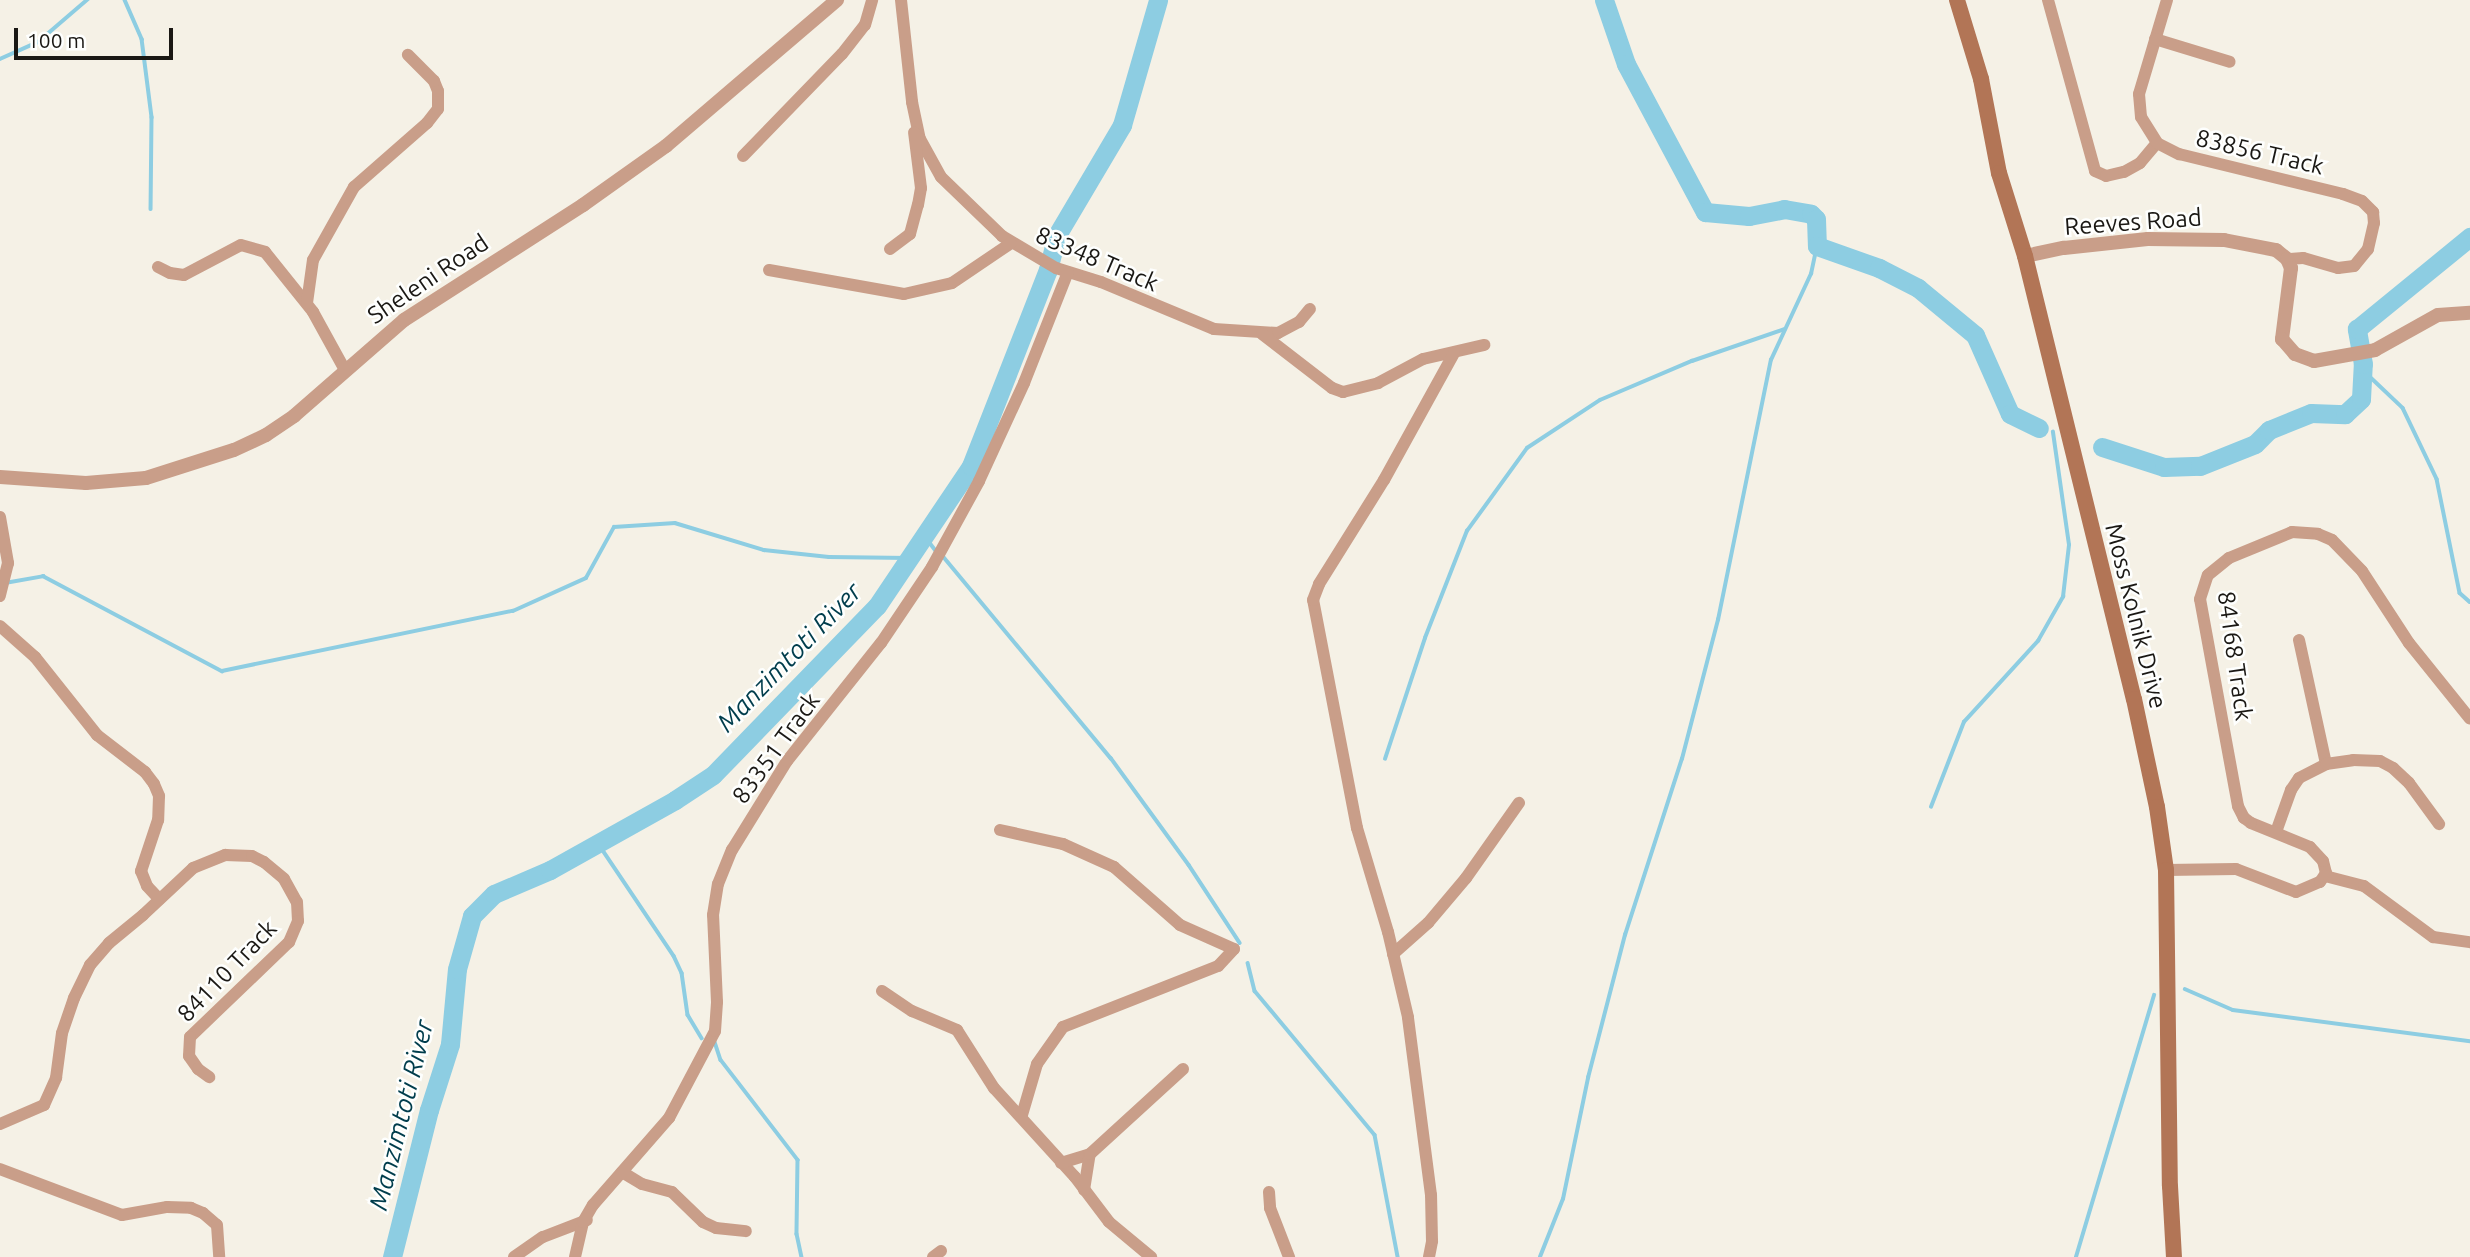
<!DOCTYPE html>
<style>
body{margin:0}
#map{position:relative;width:2470px;height:1257px;overflow:hidden;background:#f5f1e6;font-family:Ubuntu,sans-serif}
div>[style]{position:absolute}
[style*='--x']{left:calc(var(--x)*1px);top:calc(var(--y)*1px);width:calc(var(--w)*1px);rotate:calc(var(--a)*1deg)}
.stream>*{height:3.5px;margin:-1.75px;padding:0 1.75px;transform-origin:1.75px;border-radius:1.75px;background:#8dcde2}
.river>*{height:19px;margin:-9.5px;padding:0 9.5px;transform-origin:9.5px;border-radius:9.5px;background:#8dcde2}
.minor>*{height:12px;margin:-6px;padding:0 6px;transform-origin:6px;border-radius:6px;background:#c99e89}
.tertiary>*{height:14px;margin:-7px;padding:0 7px;transform-origin:7px;border-radius:7px;background:#c99e89}
.secondary>*{height:16px;margin:-8px;padding:0 8px;transform-origin:8px;border-radius:8px;background:#b27556}
span{translate:-50% -50%;white-space:nowrap;text-align:center;line-height:1.15;-webkit-text-stroke:5px #fefffe;paint-order:stroke}
.street-label{font-size:24px;color:#1a1814}
.water-label{font-size:26px;color:#003d4c;font-style:italic}
.scale{position:absolute;left:14px;top:28px;width:159px;height:32px;box-sizing:border-box;border:4px solid #1a1814;border-top:0;padding-left:9px;font-size:21px;line-height:24px;white-space:nowrap;color:#1a1814;-webkit-text-stroke:5px #fefffe;paint-order:stroke}
</style>
<div id="map">
<div class="stream">
<div style="--x:125;--y:0;--w:43;--a:66.4"></div>
<div style="--x:142;--y:39;--w:79;--a:82.7"></div>
<div style="--x:152;--y:117;--w:92;--a:90.6"></div>
<div style="--x:0;--y:59;--w:42;--a:-24.1"></div>
<div style="--x:38;--y:42;--w:65;--a:-40.6"></div>
<div style="--x:2363;--y:370;--w:55;--a:43.5"></div>
<div style="--x:2403;--y:408;--w:79;--a:64.4"></div>
<div style="--x:2437;--y:479;--w:116;--a:78.6"></div>
<div style="--x:2460;--y:593;--w:13;--a:42"></div>
<div style="--x:924;--y:535;--w:20;--a:53"></div>
<div style="--x:943;--y:556;--w:263;--a:50.3"></div>
<div style="--x:1111;--y:758;--w:132;--a:53.9"></div>
<div style="--x:1189;--y:865;--w:93;--a:56.8"></div>
<div style="--x:5;--y:583;--w:39;--a:-10"></div>
<div style="--x:43;--y:576;--w:203;--a:28"></div>
<div style="--x:222;--y:671;--w:297;--a:-11.7"></div>
<div style="--x:513;--y:611;--w:80;--a:-24.3"></div>
<div style="--x:586;--y:578;--w:58;--a:-61.2"></div>
<div style="--x:614;--y:527;--w:61;--a:-3.8"></div>
<div style="--x:675;--y:523;--w:93;--a:16.9"></div>
<div style="--x:764;--y:550;--w:65;--a:6.1"></div>
<div style="--x:829;--y:557;--w:80;--a:0.7"></div>
<div style="--x:1385;--y:759;--w:127;--a:-71.7"></div>
<div style="--x:1425;--y:638;--w:115;--a:-68.6"></div>
<div style="--x:1467;--y:531;--w:102;--a:-54.1"></div>
<div style="--x:1527;--y:448;--w:87;--a:-33.3"></div>
<div style="--x:1600;--y:400;--w:100;--a:-23"></div>
<div style="--x:1692;--y:361;--w:98;--a:-19"></div>
<div style="--x:1931;--y:807;--w:91;--a:-68.8"></div>
<div style="--x:1964;--y:722;--w:110;--a:-47.6"></div>
<div style="--x:2038;--y:641;--w:51;--a:-60.4"></div>
<div style="--x:2063;--y:597;--w:52;--a:-83.4"></div>
<div style="--x:2069;--y:545;--w:114;--a:-98.1"></div>
<div style="--x:598;--y:843;--w:136;--a:56.1"></div>
<div style="--x:674;--y:956;--w:19;--a:65"></div>
<div style="--x:682;--y:973;--w:42;--a:81.9"></div>
<div style="--x:688;--y:1015;--w:27;--a:59"></div>
<div style="--x:1248;--y:963;--w:29;--a:76"></div>
<div style="--x:1255;--y:991;--w:187;--a:50.2"></div>
<div style="--x:1375;--y:1135;--w:124;--a:79.3"></div>
<div style="--x:2185;--y:989;--w:52;--a:23.6"></div>
<div style="--x:2233;--y:1010;--w:239;--a:7.5"></div>
<div style="--x:714;--y:1039;--w:22;--a:72"></div>
<div style="--x:721;--y:1060;--w:126;--a:52.4"></div>
<div style="--x:798;--y:1160;--w:74;--a:90.8"></div>
<div style="--x:797;--y:1234;--w:24;--a:78"></div>
<div style="--x:1540;--y:1257;--w:62;--a:-68.4"></div>
<div style="--x:1563;--y:1199;--w:124;--a:-78.3"></div>
<div style="--x:1588;--y:1078;--w:148;--a:-75.5"></div>
<div style="--x:1625;--y:935;--w:185;--a:-72.1"></div>
<div style="--x:1682;--y:759;--w:144;--a:-75.5"></div>
<div style="--x:1718;--y:620;--w:265;--a:-78.5"></div>
<div style="--x:1771;--y:360;--w:95;--a:-65.1"></div>
<div style="--x:1811;--y:274;--w:29;--a:-78"></div>
<div style="--x:2076;--y:1257;--w:273;--a:-73.4"></div>
</div>
<div class="river">
<div style="--x:1604;--y:0;--w:68;--a:71"></div>
<div style="--x:1626;--y:64;--w:168;--a:61.9"></div>
<div style="--x:1705;--y:212;--w:44;--a:5.2"></div>
<div style="--x:1749;--y:216;--w:36;--a:-11"></div>
<div style="--x:1784;--y:209;--w:27;--a:10"></div>
<div style="--x:1811;--y:214;--w:7;--a:45"></div>
<div style="--x:1816;--y:219;--w:27;--a:88"></div>
<div style="--x:1817;--y:246;--w:66;--a:19.5"></div>
<div style="--x:1879;--y:268;--w:44;--a:27.1"></div>
<div style="--x:1918;--y:288;--w:74;--a:39.5"></div>
<div style="--x:1975;--y:335;--w:86;--a:66.1"></div>
<div style="--x:2010;--y:414;--w:32;--a:26"></div>
<div style="--x:2102;--y:447;--w:65;--a:17.9"></div>
<div style="--x:2164;--y:467;--w:36;--a:-2"></div>
<div style="--x:2200;--y:466;--w:59;--a:-21.8"></div>
<div style="--x:2255;--y:444;--w:20;--a:-45"></div>
<div style="--x:2269;--y:430;--w:45;--a:-22"></div>
<div style="--x:2311;--y:413;--w:34;--a:2"></div>
<div style="--x:2345;--y:414;--w:22;--a:-43"></div>
<div style="--x:2361;--y:399;--w:35;--a:-87"></div>
<div style="--x:2363;--y:364;--w:36;--a:-100"></div>
<div style="--x:2357;--y:329;--w:146;--a:-39.2"></div>
<div style="--x:392;--y:1257;--w:152;--a:-75.9"></div>
<div style="--x:429;--y:1110;--w:69;--a:-72.3"></div>
<div style="--x:450;--y:1044;--w:75;--a:-84.7"></div>
<div style="--x:457;--y:969;--w:55;--a:-74.2"></div>
<div style="--x:472;--y:916;--w:31;--a:-45"></div>
<div style="--x:494;--y:894;--w:61;--a:-23.2"></div>
<div style="--x:550;--y:870;--w:143;--a:-29.2"></div>
<div style="--x:675;--y:800;--w:45;--a:-33.3"></div>
<div style="--x:713;--y:775;--w:235;--a:-45.9"></div>
<div style="--x:877;--y:606;--w:169;--a:-56.1"></div>
<div style="--x:971;--y:466;--w:211;--a:-68.6"></div>
<div style="--x:1048;--y:270;--w:36;--a:-76"></div>
<div style="--x:1057;--y:235;--w:128;--a:-59.4"></div>
<div style="--x:1122;--y:125;--w:130;--a:-73.9"></div>
</div>
<div class="minor">
<div style="--x:901;--y:0;--w:103;--a:83.8"></div>
<div style="--x:912;--y:102;--w:38;--a:78"></div>
<div style="--x:920;--y:139;--w:43;--a:61.1"></div>
<div style="--x:941;--y:177;--w:85;--a:44"></div>
<div style="--x:1002;--y:236;--w:63;--a:30.7"></div>
<div style="--x:1056;--y:268;--w:47;--a:17.3"></div>
<div style="--x:1101;--y:282;--w:122;--a:22.6"></div>
<div style="--x:1214;--y:329;--w:64;--a:3.6"></div>
<div style="--x:1278;--y:333;--w:24;--a:-28"></div>
<div style="--x:1299;--y:322;--w:17;--a:-50"></div>
<div style="--x:2048;--y:0;--w:177;--a:74.6"></div>
<div style="--x:2095;--y:171;--w:12;--a:24"></div>
<div style="--x:2106;--y:176;--w:18;--a:-13"></div>
<div style="--x:2124;--y:172;--w:18;--a:-29"></div>
<div style="--x:2140;--y:163;--w:26;--a:-50"></div>
<div style="--x:2167;--y:0;--w:98;--a:106.6"></div>
<div style="--x:2139;--y:94;--w:23;--a:85"></div>
<div style="--x:2141;--y:117;--w:31;--a:58"></div>
<div style="--x:2157;--y:143;--w:25;--a:27"></div>
<div style="--x:2179;--y:154;--w:169;--a:13.7"></div>
<div style="--x:2343;--y:194;--w:20;--a:20"></div>
<div style="--x:2362;--y:201;--w:16;--a:45"></div>
<div style="--x:2373;--y:212;--w:11;--a:85"></div>
<div style="--x:2374;--y:223;--w:27;--a:103"></div>
<div style="--x:2368;--y:249;--w:22;--a:129"></div>
<div style="--x:2354;--y:266;--w:16;--a:173"></div>
<div style="--x:2338;--y:268;--w:36;--a:-164"></div>
<div style="--x:2303;--y:258;--w:16;--a:176"></div>
<div style="--x:2155;--y:39;--w:78;--a:17"></div>
<div style="--x:743;--y:156;--w:142;--a:-45.9"></div>
<div style="--x:842;--y:54;--w:37;--a:-52"></div>
<div style="--x:865;--y:25;--w:26;--a:-74"></div>
<div style="--x:890;--y:249;--w:25;--a:-37"></div>
<div style="--x:910;--y:234;--w:30;--a:-75"></div>
<div style="--x:918;--y:205;--w:17;--a:-80"></div>
<div style="--x:921;--y:188;--w:56;--a:-97.1"></div>
<div style="--x:158;--y:267;--w:13;--a:27"></div>
<div style="--x:170;--y:273;--w:14;--a:8"></div>
<div style="--x:184;--y:275;--w:64;--a:-27.8"></div>
<div style="--x:241;--y:245;--w:25;--a:16"></div>
<div style="--x:265;--y:252;--w:77;--a:51.3"></div>
<div style="--x:313;--y:312;--w:66;--a:61.1"></div>
<div style="--x:769;--y:270;--w:137;--a:10.1"></div>
<div style="--x:904;--y:294;--w:49;--a:-12.9"></div>
<div style="--x:952;--y:283;--w:71;--a:-34.1"></div>
<div style="--x:307;--y:303;--w:43;--a:-82.1"></div>
<div style="--x:313;--y:260;--w:84;--a:-60.7"></div>
<div style="--x:354;--y:187;--w:97;--a:-41.2"></div>
<div style="--x:427;--y:123;--w:18;--a:-52"></div>
<div style="--x:438;--y:109;--w:18;--a:-90"></div>
<div style="--x:438;--y:91;--w:11;--a:-112"></div>
<div style="--x:434;--y:81;--w:37;--a:-135"></div>
<div style="--x:1262;--y:334;--w:88;--a:37.6"></div>
<div style="--x:1332;--y:388;--w:12;--a:20"></div>
<div style="--x:1343;--y:392;--w:36;--a:-14"></div>
<div style="--x:1378;--y:383;--w:51;--a:-28.1"></div>
<div style="--x:1423;--y:359;--w:63;--a:-12.9"></div>
<div style="--x:0;--y:517;--w:47;--a:80.1"></div>
<div style="--x:8;--y:563;--w:34;--a:104"></div>
<div style="--x:0;--y:626;--w:47;--a:41.5"></div>
<div style="--x:35;--y:657;--w:100;--a:51.5"></div>
<div style="--x:97;--y:735;--w:61;--a:37.6"></div>
<div style="--x:145;--y:772;--w:15;--a:53"></div>
<div style="--x:154;--y:784;--w:13;--a:67"></div>
<div style="--x:159;--y:796;--w:24;--a:92"></div>
<div style="--x:158;--y:820;--w:54;--a:108.4"></div>
<div style="--x:141;--y:871;--w:16;--a:68"></div>
<div style="--x:147;--y:886;--w:18;--a:47"></div>
<div style="--x:2299;--y:640;--w:127;--a:77.7"></div>
<div style="--x:1000;--y:830;--w:65;--a:12.5"></div>
<div style="--x:1063;--y:844;--w:56;--a:24.3"></div>
<div style="--x:1114;--y:867;--w:88;--a:41.3"></div>
<div style="--x:1180;--y:925;--w:59;--a:24"></div>
<div style="--x:1234;--y:949;--w:23;--a:133"></div>
<div style="--x:1218;--y:966;--w:167;--a:158.5"></div>
<div style="--x:1063;--y:1027;--w:45;--a:125.1"></div>
<div style="--x:1037;--y:1064;--w:53;--a:106.4"></div>
<div style="--x:2276;--y:832;--w:45;--a:-70.3"></div>
<div style="--x:2291;--y:790;--w:14;--a:-56"></div>
<div style="--x:2299;--y:778;--w:30;--a:-27"></div>
<div style="--x:2326;--y:764;--w:27;--a:-8"></div>
<div style="--x:2353;--y:760;--w:27;--a:2"></div>
<div style="--x:2380;--y:761;--w:15;--a:28"></div>
<div style="--x:2393;--y:768;--w:22;--a:43"></div>
<div style="--x:2409;--y:783;--w:51;--a:53.8"></div>
<div style="--x:2166;--y:870;--w:70;--a:-0.8"></div>
<div style="--x:2236;--y:869;--w:64;--a:21"></div>
<div style="--x:2296;--y:892;--w:26;--a:-23"></div>
<div style="--x:2320;--y:882;--w:11;--a:-56"></div>
<div style="--x:2326;--y:873;--w:12;--a:-104"></div>
<div style="--x:2323;--y:861;--w:19;--a:-133"></div>
<div style="--x:2310;--y:847;--w:64;--a:-157.9"></div>
<div style="--x:2251;--y:823;--w:9;--a:-144"></div>
<div style="--x:2244;--y:818;--w:13;--a:-117"></div>
<div style="--x:2238;--y:806;--w:210;--a:-100.4"></div>
<div style="--x:2200;--y:599;--w:25;--a:-72"></div>
<div style="--x:2208;--y:575;--w:27;--a:-39"></div>
<div style="--x:2229;--y:558;--w:68;--a:-22.4"></div>
<div style="--x:2292;--y:532;--w:26;--a:4"></div>
<div style="--x:2318;--y:534;--w:15;--a:23"></div>
<div style="--x:2332;--y:540;--w:43;--a:45.9"></div>
<div style="--x:2362;--y:571;--w:86;--a:56.9"></div>
<div style="--x:2409;--y:643;--w:97;--a:51.2"></div>
<div style="--x:2325;--y:876;--w:40;--a:14.4"></div>
<div style="--x:2364;--y:886;--w:86;--a:36.5"></div>
<div style="--x:2433;--y:937;--w:37;--a:8"></div>
<div style="--x:1393;--y:954;--w:47;--a:-41.5"></div>
<div style="--x:1428;--y:923;--w:59;--a:-49.8"></div>
<div style="--x:1466;--y:878;--w:92;--a:-54.8"></div>
<div style="--x:882;--y:991;--w:36;--a:34"></div>
<div style="--x:912;--y:1011;--w:49;--a:22.9"></div>
<div style="--x:957;--y:1030;--w:69;--a:57.5"></div>
<div style="--x:994;--y:1088;--w:120;--a:47.7"></div>
<div style="--x:1075;--y:1177;--w:56;--a:52.9"></div>
<div style="--x:1109;--y:1222;--w:55;--a:39.8"></div>
<div style="--x:0;--y:1124;--w:48;--a:-23.4"></div>
<div style="--x:44;--y:1105;--w:30;--a:-66"></div>
<div style="--x:56;--y:1078;--w:45;--a:-82.4"></div>
<div style="--x:62;--y:1033;--w:37;--a:-71"></div>
<div style="--x:74;--y:998;--w:37;--a:-64"></div>
<div style="--x:90;--y:965;--w:29;--a:-49"></div>
<div style="--x:109;--y:943;--w:44;--a:-39.5"></div>
<div style="--x:143;--y:915;--w:69;--a:-43.2"></div>
<div style="--x:193;--y:868;--w:35;--a:-22"></div>
<div style="--x:225;--y:855;--w:27;--a:2"></div>
<div style="--x:252;--y:856;--w:13;--a:27"></div>
<div style="--x:264;--y:862;--w:26;--a:40"></div>
<div style="--x:284;--y:879;--w:26;--a:61"></div>
<div style="--x:297;--y:902;--w:19;--a:87"></div>
<div style="--x:298;--y:921;--w:23;--a:113"></div>
<div style="--x:289;--y:942;--w:137;--a:136.2"></div>
<div style="--x:190;--y:1037;--w:19;--a:93"></div>
<div style="--x:189;--y:1056;--w:16;--a:55"></div>
<div style="--x:198;--y:1069;--w:14;--a:36"></div>
<div style="--x:1061;--y:1163;--w:30;--a:-17"></div>
<div style="--x:0;--y:1169;--w:130;--a:20.7"></div>
<div style="--x:122;--y:1215;--w:46;--a:-10.1"></div>
<div style="--x:167;--y:1207;--w:24;--a:2"></div>
<div style="--x:191;--y:1208;--w:13;--a:23"></div>
<div style="--x:203;--y:1213;--w:18;--a:41"></div>
<div style="--x:217;--y:1225;--w:32;--a:86"></div>
<div style="--x:622;--y:1172;--w:23;--a:31"></div>
<div style="--x:642;--y:1184;--w:31;--a:15"></div>
<div style="--x:672;--y:1192;--w:43;--a:44.1"></div>
<div style="--x:703;--y:1222;--w:14;--a:25"></div>
<div style="--x:716;--y:1228;--w:30;--a:6"></div>
<div style="--x:1084;--y:1190;--w:36;--a:-81"></div>
<div style="--x:1090;--y:1154;--w:126;--a:-42.4"></div>
<div style="--x:1269;--y:1192;--w:16;--a:86"></div>
<div style="--x:1270;--y:1208;--w:53;--a:68.8"></div>
<div style="--x:514;--y:1257;--w:35;--a:-35"></div>
<div style="--x:543;--y:1237;--w:47;--a:-21.1"></div>
<div style="--x:575;--y:1257;--w:36;--a:-77"></div>
<div style="--x:583;--y:1222;--w:20;--a:-60"></div>
<div style="--x:593;--y:1205;--w:116;--a:-48.9"></div>
<div style="--x:669;--y:1118;--w:98;--a:-62.1"></div>
<div style="--x:715;--y:1031;--w:29;--a:-86"></div>
<div style="--x:717;--y:1002;--w:87;--a:-92.6"></div>
<div style="--x:713;--y:915;--w:31;--a:-81"></div>
<div style="--x:718;--y:884;--w:37;--a:-68"></div>
<div style="--x:732;--y:850;--w:105;--a:-58.3"></div>
<div style="--x:787;--y:761;--w:151;--a:-51.5"></div>
<div style="--x:881;--y:643;--w:92;--a:-56.1"></div>
<div style="--x:932;--y:567;--w:98;--a:-61.3"></div>
<div style="--x:979;--y:481;--w:108;--a:-65.3"></div>
<div style="--x:1024;--y:383;--w:119;--a:-68.4"></div>
<div style="--x:933;--y:1257;--w:10;--a:-37"></div>
<div style="--x:1429;--y:1257;--w:16;--a:-79"></div>
<div style="--x:1432;--y:1241;--w:46;--a:-91.2"></div>
<div style="--x:1431;--y:1195;--w:179;--a:-97.4"></div>
<div style="--x:1408;--y:1017;--w:87;--a:-103.2"></div>
<div style="--x:1388;--y:932;--w:109;--a:-106.6"></div>
<div style="--x:1357;--y:828;--w:232;--a:-100.9"></div>
<div style="--x:1313;--y:600;--w:17;--a:-69"></div>
<div style="--x:1319;--y:584;--w:123;--a:-58"></div>
<div style="--x:1384;--y:480;--w:145;--a:-61.1"></div>
</div>
<div class="tertiary">
<div style="--x:2025;--y:256;--w:40;--a:-12"></div>
<div style="--x:2064;--y:248;--w:84;--a:-6.1"></div>
<div style="--x:2148;--y:239;--w:76;--a:0.8"></div>
<div style="--x:2224;--y:240;--w:53;--a:10.9"></div>
<div style="--x:2276;--y:250;--w:14;--a:39"></div>
<div style="--x:2287;--y:259;--w:10;--a:66"></div>
<div style="--x:2291;--y:268;--w:72;--a:97.2"></div>
<div style="--x:2282;--y:339;--w:20;--a:49"></div>
<div style="--x:2295;--y:354;--w:20;--a:20"></div>
<div style="--x:2314;--y:361;--w:62;--a:-10.2"></div>
<div style="--x:2375;--y:350;--w:72;--a:-29.1"></div>
<div style="--x:2438;--y:315;--w:32;--a:-4"></div>
<div style="--x:0;--y:477;--w:86;--a:4"></div>
<div style="--x:86;--y:483;--w:60;--a:-4.8"></div>
<div style="--x:146;--y:478;--w:92;--a:-17.7"></div>
<div style="--x:234;--y:450;--w:35;--a:-25"></div>
<div style="--x:266;--y:435;--w:34;--a:-34"></div>
<div style="--x:294;--y:416;--w:146;--a:-41.1"></div>
<div style="--x:404;--y:320;--w:213;--a:-32.7"></div>
<div style="--x:583;--y:205;--w:102;--a:-35.4"></div>
<div style="--x:666;--y:146;--w:225;--a:-40.5"></div>
</div>
<div class="secondary">
<div style="--x:1957;--y:0;--w:83;--a:73.1"></div>
<div style="--x:1981;--y:79;--w:96;--a:79.2"></div>
<div style="--x:1999;--y:173;--w:87;--a:72.6"></div>
<div style="--x:2025;--y:256;--w:456;--a:76.2"></div>
<div style="--x:2134;--y:699;--w:110;--a:78"></div>
<div style="--x:2157;--y:807;--w:64;--a:81.9"></div>
<div style="--x:2166;--y:870;--w:316;--a:89.3"></div>
<div style="--x:2170;--y:1186;--w:71;--a:86.8"></div>
</div>
<div class="street-label">
<span style="left:2260px;top:152px;rotate:13deg">83856 Track</span>
<span style="left:2133px;top:222px;rotate:-4deg">Reeves Road</span>
<span style="left:1097px;top:259px;rotate:23deg">83348 Track</span>
<span style="left:428px;top:279px;rotate:-34deg">Sheleni Road</span>
<span style="left:2136px;top:616px;rotate:76deg">Moss Kolnik Drive</span>
<span style="left:2235px;top:656px;rotate:82deg">84168 Track</span>
<span style="left:776px;top:748px;rotate:-54deg">83351 Track</span>
<span style="left:227px;top:971px;rotate:-46deg">84110 Track</span>
</div>
<div class="water-label">
<span style="left:789px;top:657px;rotate:-46deg">Manzimtoti River</span>
<span style="left:401px;top:1115px;rotate:-76deg">Manzimtoti River</span>
</div>
<div class="scale">100 m</div>
</div>
